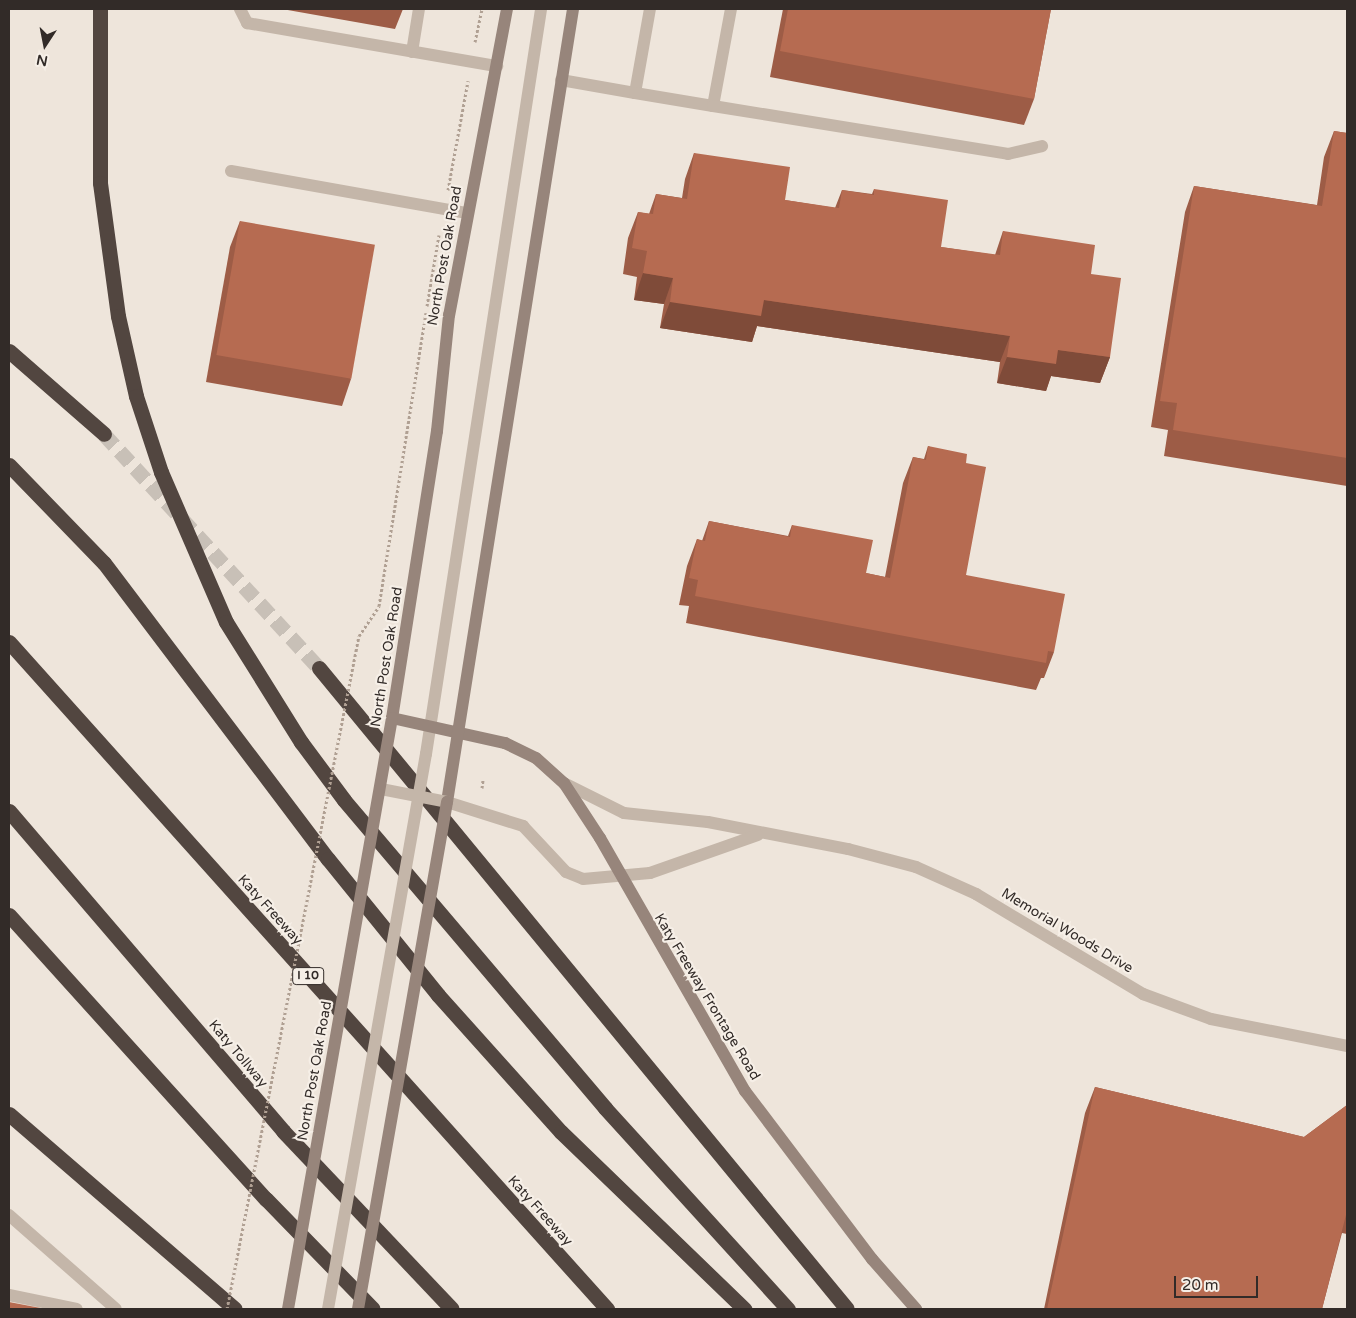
<!DOCTYPE html>
<style>
body{margin:0}
#map{position:relative;width:1356px;height:1318px;overflow:hidden;background:#eee5db;font-family:"Varela Round",sans-serif}
div>[style]{position:absolute}
[style*='--x']{left:calc(var(--x)*1px);top:calc(var(--y)*1px);width:calc(var(--w)*1px);rotate:calc(var(--a)*1deg)}
.highway-tunnel>*{height:15px;margin-top:-7.5px;transform-origin:0;background:repeating-linear-gradient(90deg,#c8c0b7 0 15px,transparent 0 23px)}
.path>*{height:3px;margin-top:-1.5px;transform-origin:0;background:repeating-linear-gradient(90deg,#b0a093 0 2.5px,transparent 0 5px)}
.lane>*{height:12px;margin:-6px;padding:0 6px;transform-origin:6px;border-radius:6px;background:#c4b6a9}
.street>*{height:12px;margin:-6px;padding:0 6px;transform-origin:6px;border-radius:6px;background:#c4b6a9}
.secondary>*{height:12px;margin:-6px;padding:0 6px;transform-origin:6px;border-radius:6px;background:#97857b}
.highway>*{height:15px;margin:-7.5px;padding:0 7.5px;transform-origin:7.5px;border-radius:7.5px;background:#524640}
.path-bridge>*{height:3px;margin-top:-1.5px;transform-origin:0;background:repeating-linear-gradient(90deg,#b0a093 0 2.5px,transparent 0 5px)}
.lane-bridge>*{height:12px;margin:-6px;padding:0 6px;transform-origin:6px;border-radius:6px;background:#c4b6a9}
.street-bridge>*{height:12px;margin:-6px;padding:0 6px;transform-origin:6px;border-radius:6px;background:#c4b6a9}
.secondary-bridge>*{height:12px;margin:-6px;padding:0 6px;transform-origin:6px;border-radius:6px;background:#97857b}
.wall>*{inset:0;background:#9d5c46}
.shaded-wall>*{inset:0;background:#7f4b39}
.building>*{inset:0;background:#b66b51;transform-origin:0 0}
span{translate:-50% -50%;white-space:nowrap;text-align:center;line-height:1.15;-webkit-text-stroke:4.5px #f6efe7;paint-order:stroke}
.shield-label span{padding:1px 4px;background:#f6efe7;border:1px solid;border-radius:4px;-webkit-text-stroke-width:0}
.shield-label{font-size:12px;color:#322b28;font-weight:700}
.street-label{font-size:14px;color:#322b28}
.frame{position:absolute;inset:0;border:10px solid #322b28;pointer-events:none}
.north{position:absolute;left:20px;top:20px;width:50px;height:50px;-webkit-text-stroke:4px #f6efe7;paint-order:stroke;rotate:191deg;font-size:14px;font-weight:700;line-height:20px;text-align:center;color:#322b28}
.north::after{content:'';display:block;margin:auto;width:18px;height:22px;background:#322b28;clip-path:polygon(50% 0,100% 100%,50% 72%,0 100%)}
.scale{position:absolute;left:1174px;top:1276px;width:84px;height:22px;box-sizing:border-box;border:2px solid #322b28;border-top:0;padding-left:6px;font-size:15px;line-height:18px;white-space:nowrap;color:#322b28;-webkit-text-stroke:4px #f6efe7;paint-order:stroke}
</style>
<div id="map">
<div class="highway-tunnel">
<div style="--x:104;--y:434;--w:318;--a:47.4"></div>
</div>
<div class="path">
<div style="--x:475;--y:42;--w:34;--a:-78"></div>
<div style="--x:448;--y:190;--w:111;--a:-79.6"></div>
<div style="--x:427;--y:306;--w:72;--a:-80.4"></div>
<div style="--x:356;--y:651;--w:15;--a:-79"></div>
<div style="--x:359;--y:636;--w:36;--a:-56"></div>
<div style="--x:379;--y:606;--w:297;--a:-80.9"></div>
<div style="--x:482;--y:788;--w:8;--a:-83"></div>
</div>
<div class="lane">
<div style="--x:240;--y:9;--w:16;--a:63"></div>
<div style="--x:247;--y:23;--w:254;--a:9.8"></div>
<div style="--x:412;--y:52;--w:44;--a:-80.8"></div>
<div style="--x:561;--y:80;--w:75;--a:10"></div>
<div style="--x:635;--y:93;--w:85;--a:-79.9"></div>
<div style="--x:635;--y:93;--w:79;--a:9.5"></div>
<div style="--x:713;--y:106;--w:99;--a:-79.5"></div>
<div style="--x:713;--y:106;--w:299;--a:9.2"></div>
<div style="--x:1008;--y:154;--w:35;--a:-13"></div>
<div style="--x:231;--y:171;--w:240;--a:10.1"></div>
<div style="--x:426;--y:754;--w:754;--a:-81.22"></div>
<div style="--x:9;--y:1215;--w:142;--a:41.3"></div>
<div style="--x:9;--y:1295;--w:69;--a:11.6"></div>
</div>
<div class="street">
<div style="--x:566;--y:784;--w:65;--a:26.6"></div>
<div style="--x:624;--y:813;--w:84;--a:6.1"></div>
<div style="--x:708;--y:822;--w:143;--a:10.9"></div>
<div style="--x:848;--y:849;--w:70;--a:14.8"></div>
<div style="--x:916;--y:867;--w:66;--a:24.2"></div>
<div style="--x:976;--y:894;--w:195;--a:30.9"></div>
<div style="--x:1143;--y:994;--w:72;--a:20.2"></div>
<div style="--x:1211;--y:1019;--w:139;--a:11.2"></div>
<div style="--x:447;--y:802;--w:80;--a:17.5"></div>
<div style="--x:523;--y:826;--w:63;--a:46.9"></div>
<div style="--x:566;--y:872;--w:18;--a:22"></div>
<div style="--x:583;--y:879;--w:67;--a:-5.1"></div>
<div style="--x:650;--y:873;--w:114;--a:-19.4"></div>
</div>
<div class="secondary">
<div style="--x:507;--y:9;--w:311;--a:100.7"></div>
<div style="--x:449;--y:315;--w:117;--a:95.9"></div>
<div style="--x:437;--y:431;--w:291;--a:98.9"></div>
<div style="--x:392;--y:718;--w:116;--a:12.5"></div>
<div style="--x:505;--y:743;--w:34;--a:26"></div>
<div style="--x:536;--y:758;--w:38;--a:42"></div>
<div style="--x:564;--y:783;--w:66;--a:56.8"></div>
<div style="--x:600;--y:838;--w:292;--a:60.2"></div>
<div style="--x:745;--y:1091;--w:211;--a:52.9"></div>
<div style="--x:872;--y:1259;--w:67;--a:48.7"></div>
<div style="--x:447;--y:802;--w:803;--a:-80.97"></div>
</div>
<div class="highway">
<div style="--x:100;--y:9;--w:174;--a:90"></div>
<div style="--x:100;--y:183;--w:134;--a:82.3"></div>
<div style="--x:118;--y:316;--w:82;--a:77.3"></div>
<div style="--x:136;--y:396;--w:80;--a:71.8"></div>
<div style="--x:161;--y:472;--w:163;--a:66.6"></div>
<div style="--x:226;--y:622;--w:142;--a:58"></div>
<div style="--x:301;--y:742;--w:72;--a:53.4"></div>
<div style="--x:344;--y:800;--w:404;--a:49.7"></div>
<div style="--x:605;--y:1108;--w:272;--a:47.7"></div>
<div style="--x:9;--y:351;--w:126;--a:41.1"></div>
<div style="--x:9;--y:465;--w:136;--a:45.9"></div>
<div style="--x:104;--y:563;--w:371;--a:52.9"></div>
<div style="--x:328;--y:859;--w:175;--a:51"></div>
<div style="--x:438;--y:995;--w:184;--a:48.1"></div>
<div style="--x:561;--y:1132;--w:255;--a:44"></div>
<div style="--x:9;--y:642;--w:896;--a:48.12"></div>
<div style="--x:319;--y:668;--w:830;--a:50.52"></div>
<div style="--x:9;--y:811;--w:421;--a:49.4"></div>
<div style="--x:283;--y:1131;--w:245;--a:46.5"></div>
<div style="--x:9;--y:915;--w:383;--a:47.9"></div>
<div style="--x:266;--y:1199;--w:153;--a:45.8"></div>
<div style="--x:9;--y:1114;--w:298;--a:40.8"></div>
</div>
<div class="path-bridge">
<div style="--x:227;--y:1309;--w:671;--a:-78.91"></div>
</div>
<div class="lane-bridge">
<div style="--x:328;--y:1309;--w:564;--a:-79.99"></div>
</div>
<div class="street-bridge">
<div style="--x:381;--y:789;--w:67;--a:11.1"></div>
</div>
<div class="secondary-bridge">
<div style="--x:288;--y:1309;--w:600;--a:-80.02"></div>
<div style="--x:358;--y:1309;--w:515;--a:-80.04"></div>
</div>
<div class="wall">
<div style="clip-path:polygon(282px 9px,403px 9px,395px 29px)"></div>
<div style="clip-path:polygon(783px 9px,1051px 9px,1034px 99px,1024px 125px,770px 77px)"></div>
<div style="clip-path:polygon(1334px 131px,1347px 133px,1347px 486px,1164px 456px,1168px 430px,1151px 427px,1185px 212px,1194px 186px,1317px 205px,1324px 157px)"></div>
<div style="clip-path:polygon(694px 153px,785px 200px,835px 208px,842px 190px,872px 194px,874px 189px,941px 247px,995px 255px,1003px 231px,1091px 274px,1110px 357px,1100px 383px,1051px 376px,1046px 391px,997px 383px,1000px 362px,757px 326px,752px 342px,660px 328px,664px 304px,634px 300px,637px 277px,623px 274px,628px 238px,638px 212px,649px 214px,656px 194px,682px 198px,685px 179px)"></div>
<div style="clip-path:polygon(240px 221px,351px 379px,342px 406px,206px 382px,230px 247px)"></div>
<div style="clip-path:polygon(928px 446px,966px 463px,966px 575px,1054px 652px,1044px 678px,1041px 678px,1036px 690px,686px 623px,689px 606px,679px 605px,687px 566px,697px 539px,702px 541px,709px 521px,788px 536px,792px 525px,866px 573px,885px 577px,903px 483px,913px 457px,924px 459px)"></div>
<div style="clip-path:polygon(1095px 1087px,1304px 1137px,1347px 1105px,1347px 1234px,1342px 1233px,1322px 1309px,1044px 1309px,1085px 1113px)"></div>
</div>
<div class="shaded-wall">
<div style="clip-path:polygon(643px 273px,673px 278px,664px 304px,634px 300px)"></div>
<div style="clip-path:polygon(764px 300px,1010px 336px,1000px 362px,757px 326px,752px 342px,660px 328px,670px 302px)"></div>
<div style="clip-path:polygon(1058px 350px,1110px 357px,1100px 383px,1051px 376px,1046px 391px,997px 383px,1007px 357px)"></div>
</div>
<div class="building">
<div style="clip-path:polygon(788px 9px,1051px 9px,1034px 99px,780px 51px)"></div>
<div style="clip-path:polygon(1334px 131px,1347px 133px,1347px 458px,1173px 430px,1177px 403px,1160px 401px,1194px 186px,1322px 206px)"></div>
<div style="clip-path:polygon(694px 153px,790px 167px,785px 200px,839px 208px,842px 190px,874px 195px,874px 189px,948px 200px,941px 247px,1000px 255px,1003px 231px,1095px 245px,1091px 274px,1121px 278px,1110px 357px,1058px 350px,1056px 364px,1007px 357px,1010px 336px,764px 300px,761px 316px,670px 302px,673px 278px,643px 273px,647px 251px,632px 248px,638px 212px,653px 214px,656px 194px,687px 199px)"></div>
<div style="left:240px;top:221px;width:137px;height:136px;rotate:10deg"></div>
<div style="clip-path:polygon(928px 446px,967px 454px,966px 463px,986px 467px,966px 575px,1065px 594px,1054px 652px,1048px 651px,1046px 663px,695px 596px,698px 580px,689px 578px,697px 539px,705px 541px,709px 521px,790px 537px,792px 525px,873px 540px,866px 573px,890px 578px,913px 457px,926px 460px)"></div>
<div style="clip-path:polygon(1095px 1087px,1304px 1137px,1347px 1105px,1347px 1211px,1322px 1309px,1047px 1309px)"></div>
<div style="clip-path:polygon(9px 1302px,46px 1309px,9px 1309px)"></div>
</div>
<div class="shield-label">
<span style="left:308px;top:976px">I 10</span>
</div>
<div class="street-label">
<span style="left:445px;top:256px;rotate:-80deg">North Post Oak Road</span>
<span style="left:387px;top:657px;rotate:-81deg">North Post Oak Road</span>
<span style="left:270px;top:910px;rotate:48deg">Katy Freeway</span>
<span style="left:1067px;top:931px;rotate:31deg">Memorial Woods Drive</span>
<span style="left:707px;top:997px;rotate:59deg">Katy Freeway Frontage Road</span>
<span style="left:238px;top:1054px;rotate:50deg">Katy Tollway</span>
<span style="left:315px;top:1071px;rotate:-80deg">North Post Oak Road</span>
<span style="left:540px;top:1211px;rotate:48deg">Katy Freeway</span>
</div>
<div class="frame"></div>
<div class="north">N</div>
<div class="scale">20 m</div>
</div>
